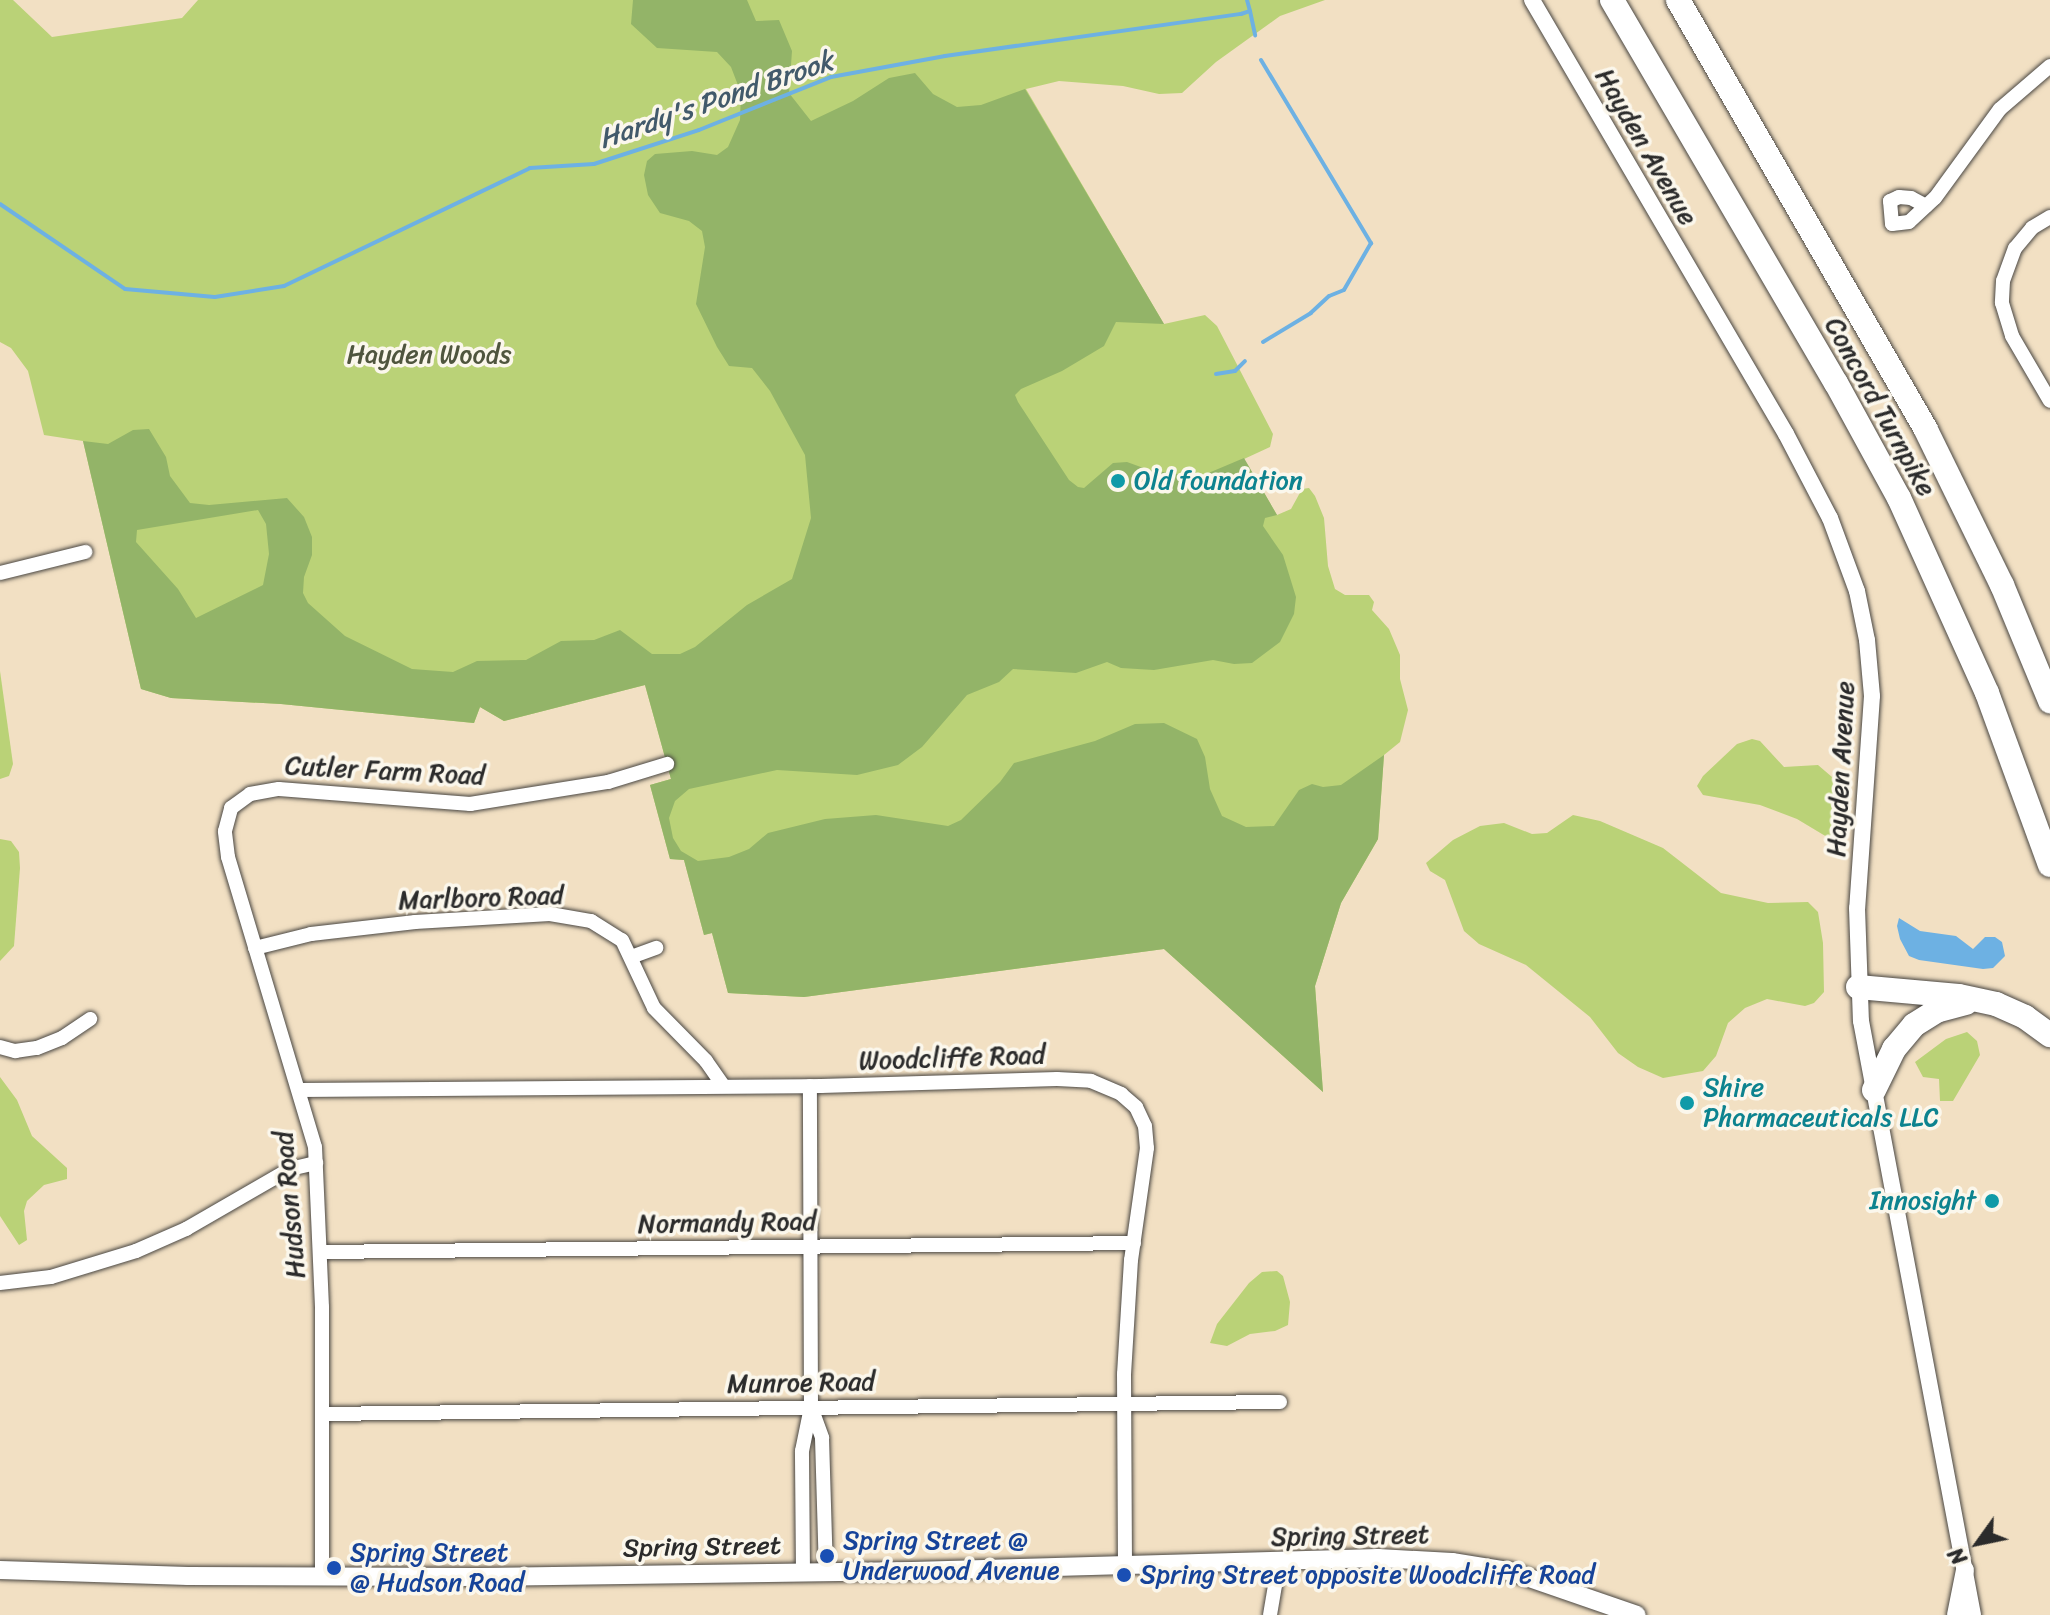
<!DOCTYPE html>
<style>
body{margin:0}
#map{position:relative;width:2050px;height:1615px;overflow:hidden;background:#f2e0c3;font-family:Sriracha,sans-serif}
div>[style]{position:absolute}
[style*='--x']{left:calc(var(--x)*1px);top:calc(var(--y)*1px);width:calc(var(--w)*1px);rotate:calc(var(--a)*1deg)}
.green>*{inset:0;background:#bad277}
.forest>*{inset:0;background:#93b468}
.water>*{inset:0;background:#6db1e3}
.stream>*{height:4px;margin:-2px;padding:0 2px;transform-origin:2px;border-radius:2px;background:#6db1e3}
.roads{filter:drop-shadow(0 0 2px #494642) drop-shadow(0 0 2px #494642)}
.minor>*{height:14px;margin:-7px;padding:0 7px;transform-origin:7px;border-radius:7px;background:#fff}
.tertiary>*{height:16px;margin:-8px;padding:0 8px;transform-origin:8px;border-radius:8px;background:#fff}
.secondary>*{height:18px;margin:-9px;padding:0 9px;transform-origin:9px;border-radius:9px;background:#fff}
.motorway>*{height:24px;margin:-12px;padding:0 12px;transform-origin:12px;border-radius:12px;background:#fff}
.dots>*{width:22px;height:22px;translate:-50% -50%;box-sizing:border-box;border:4px solid #fbf7ec;border-radius:50%}
span{translate:-50% -50%;white-space:nowrap;text-align:center;line-height:1.15;-webkit-text-stroke:7px #fbf7ec;paint-order:stroke}
.street-label{font-size:26px;color:#2b2b2b}
.park-label{font-size:26px;color:#4f553e}
.culture-label{font-size:26px;color:#0d838f}
.left{translate:0 -50%;text-align:left}
.right{translate:-100% -50%;text-align:right}
.transit-label{font-size:26px;color:#164399}
.water-label{font-size:28px;color:#425a6b;font-style:italic}
.north{position:absolute;left:1938px;top:1503px;width:80px;height:80px;-webkit-text-stroke:6px #fbf7ec;paint-order:stroke;rotate:237deg;font-size:22px;font-weight:700;line-height:32px;text-align:center;color:#2b2b2b}
.north::after{content:'';display:block;margin:auto;width:28px;height:36px;background:#2b2b2b;clip-path:polygon(50% 0,100% 100%,50% 72%,0 100%)}
</style>
<div id="map">
<div class="green">
<div style="clip-path:polygon(0 0,13px 0,52px 37px,182px 18px,198px 0,1325px 0,1280px 16px,1216px 62px,1182px 93px,1159px 94px,1123px 86px,1059px 81px,1026px 89px,1164px 324px,1205px 315px,1217px 326px,1273px 434px,1270px 447px,1244px 459px,1277px 515px,1291px 509px,1302px 489px,1309px 488px,1315px 496px,1324px 518px,1328px 566px,1335px 589px,1345px 595px,1369px 595px,1374px 602px,1372px 610px,1389px 629px,1400px 655px,1400px 679px,1408px 710px,1400px 742px,1384px 755px,1378px 839px,1341px 903px,1315px 986px,1323px 1092px,1164px 949px,804px 997px,728px 993px,712px 933px,704px 935px,684px 860px,670px 859px,650px 785px,671px 779px,645px 685px,504px 721px,480px 707px,474px 723px,281px 704px,171px 698px,141px 689px,83px 441px,44px 435px,28px 371px,11px 348px,0 342px)"></div>
<div style="clip-path:polygon(0 671px,13px 764px,9px 776px,0 779px)"></div>
<div style="clip-path:polygon(1752px 739px,1760px 741px,1784px 767px,1818px 765px,1832px 777px,1836px 798px,1834px 834px,1827px 837px,1797px 819px,1760px 805px,1703px 795px,1697px 786px,1703px 776px,1737px 744px)"></div>
<div style="clip-path:polygon(1573px 815px,1600px 821px,1663px 848px,1721px 893px,1768px 903px,1808px 902px,1818px 912px,1823px 943px,1824px 992px,1814px 1003px,1805px 1006px,1767px 999px,1745px 1008px,1728px 1023px,1716px 1056px,1703px 1071px,1663px 1078px,1638px 1067px,1618px 1053px,1590px 1017px,1526px 965px,1479px 944px,1464px 931px,1445px 880px,1430px 871px,1426px 863px,1453px 840px,1480px 826px,1504px 823px,1532px 834px,1547px 833px)"></div>
<div style="clip-path:polygon(0 839px,11px 841px,19px 852px,20px 868px,14px 946px,0 961px)"></div>
<div style="clip-path:polygon(1967px 1032px,1977px 1041px,1980px 1055px,1953px 1101px,1940px 1101px,1939px 1079px,1923px 1077px,1915px 1062px,1946px 1039px)"></div>
<div style="clip-path:polygon(0 1077px,17px 1100px,32px 1136px,67px 1168px,67px 1179px,44px 1185px,27px 1201px,24px 1211px,27px 1240px,19px 1245px,0 1216px)"></div>
<div style="clip-path:polygon(1277px 1271px,1283px 1276px,1290px 1302px,1288px 1325px,1275px 1331px,1250px 1334px,1227px 1346px,1210px 1343px,1217px 1324px,1249px 1283px,1262px 1272px)"></div>
</div>
<div class="forest">
<div style="clip-path:polygon(evenodd,633px 0,747px 0,756px 21px,779px 20px,792px 51px,789px 93px,811px 121px,853px 101px,889px 78px,915px 73px,933px 94px,957px 107px,981px 105px,1025px 89px,1164px 324px,1116px 322px,1104px 346px,1062px 371px,1021px 389px,1015px 395px,1018px 402px,1069px 480px,1078px 487px,1084px 488px,1113px 463px,1127px 462px,1149px 470px,1199px 477px,1244px 458px,1277px 515px,1265px 518px,1263px 526px,1283px 555px,1296px 597px,1294px 614px,1280px 642px,1252px 663px,1234px 664px,1213px 660px,1154px 670px,1121px 668px,1107px 662px,1076px 673px,1013px 669px,999px 682px,967px 695px,922px 747px,898px 765px,857px 775px,777px 770px,689px 789px,675px 801px,669px 818px,673px 838px,681px 851px,698px 861px,729px 857px,749px 849px,768px 833px,825px 819px,876px 815px,948px 826px,961px 820px,1000px 782px,1014px 763px,1095px 741px,1135px 724px,1164px 723px,1197px 739px,1205px 757px,1210px 789px,1222px 816px,1246px 827px,1274px 826px,1299px 790px,1312px 784px,1323px 787px,1341px 785px,1384px 755px,1378px 839px,1341px 903px,1315px 986px,1323px 1092px,1164px 949px,804px 997px,728px 993px,712px 933px,704px 935px,684px 860px,670px 859px,650px 785px,671px 779px,645px 685px,504px 721px,480px 707px,474px 723px,281px 704px,171px 698px,141px 689px,83px 441px,108px 444px,133px 430px,149px 429px,166px 457px,170px 476px,190px 503px,209px 505px,287px 498px,304px 517px,312px 537px,312px 555px,304px 577px,303px 593px,308px 603px,345px 636px,412px 669px,453px 672px,477px 661px,526px 660px,561px 641px,594px 640px,620px 630px,652px 654px,680px 654px,695px 647px,747px 605px,792px 579px,811px 518px,805px 455px,770px 391px,752px 368px,729px 366px,717px 347px,696px 304px,705px 247px,702px 231px,689px 221px,660px 213px,648px 195px,644px 175px,647px 161px,655px 154px,692px 151px,717px 155px,728px 147px,740px 120px,741px 93px,731px 67px,717px 52px,657px 48px,631px 24px,633px 0,258px 510px,266px 524px,269px 554px,263px 585px,196px 618px,178px 589px,136px 542px,137px 530px,258px 510px)"></div>
</div>
<div class="water">
<div style="clip-path:polygon(1899px 918px,1920px 931px,1956px 936px,1973px 949px,1985px 937px,1995px 937px,2002px 942px,2005px 956px,1993px 968px,1983px 969px,1919px 960px,1909px 956px,1900px 939px,1897px 926px)"></div>
</div>
<div class="stream">
<div style="--x:1250;--y:11;--w:25;--a:78"></div>
<div style="--x:1261;--y:60;--w:214;--a:59"></div>
<div style="--x:1371;--y:243;--w:54;--a:119.9"></div>
<div style="--x:1344;--y:290;--w:16;--a:158"></div>
<div style="--x:1329;--y:296;--w:25;--a:137"></div>
<div style="--x:1311;--y:313;--w:56;--a:148.9"></div>
<div style="--x:0;--y:204;--w:151;--a:34.2"></div>
<div style="--x:125;--y:289;--w:90;--a:5.1"></div>
<div style="--x:215;--y:297;--w:70;--a:-9.1"></div>
<div style="--x:284;--y:286;--w:273;--a:-25.6"></div>
<div style="--x:530;--y:168;--w:64;--a:-3.6"></div>
<div style="--x:594;--y:164;--w:110;--a:-17.9"></div>
<div style="--x:699;--y:130;--w:142;--a:-21.9"></div>
<div style="--x:831;--y:77;--w:116;--a:-10.4"></div>
<div style="--x:945;--y:56;--w:299;--a:-8.1"></div>
<div style="--x:1241;--y:14;--w:9;--a:-18"></div>
<div style="--x:1250;--y:11;--w:11;--a:-105"></div>
<div style="--x:1216;--y:374;--w:19;--a:-9"></div>
<div style="--x:1235;--y:371;--w:14;--a:-45"></div>
</div>
<div class="roads">
<div class="minor">
<div style="--x:1926;--y:206;--w:17;--a:-152"></div>
<div style="--x:1911;--y:198;--w:12;--a:-175"></div>
<div style="--x:1899;--y:197;--w:10;--a:156"></div>
<div style="--x:1890;--y:201;--w:23;--a:85"></div>
<div style="--x:1892;--y:224;--w:17;--a:-7"></div>
<div style="--x:1909;--y:222;--w:35;--a:-43"></div>
<div style="--x:1935;--y:198;--w:110;--a:-53.9"></div>
<div style="--x:2000;--y:109;--w:66;--a:-40.7"></div>
<div style="--x:2050;--y:217;--w:21;--a:149"></div>
<div style="--x:2032;--y:228;--w:26;--a:130"></div>
<div style="--x:2015;--y:248;--w:35;--a:110"></div>
<div style="--x:2003;--y:281;--w:22;--a:93"></div>
<div style="--x:2002;--y:303;--w:34;--a:73"></div>
<div style="--x:2012;--y:336;--w:75;--a:59.7"></div>
<div style="--x:0;--y:573;--w:88;--a:-13.9"></div>
<div style="--x:255;--y:948;--w:58;--a:-14"></div>
<div style="--x:311;--y:934;--w:105;--a:-6.6"></div>
<div style="--x:415;--y:922;--w:135;--a:-3.4"></div>
<div style="--x:550;--y:914;--w:42;--a:9.7"></div>
<div style="--x:591;--y:921;--w:36;--a:32"></div>
<div style="--x:622;--y:940;--w:75;--a:64.8"></div>
<div style="--x:654;--y:1008;--w:74;--a:45.5"></div>
<div style="--x:706;--y:1061;--w:29;--a:55"></div>
<div style="--x:631;--y:957;--w:27;--a:-20"></div>
<div style="--x:0;--y:1047;--w:16;--a:15"></div>
<div style="--x:15;--y:1051;--w:22;--a:-8"></div>
<div style="--x:37;--y:1048;--w:27;--a:-22"></div>
<div style="--x:62;--y:1038;--w:34;--a:-34"></div>
<div style="--x:299;--y:1090;--w:522;--a:-0.44"></div>
<div style="--x:821;--y:1086;--w:236;--a:-1.7"></div>
<div style="--x:1057;--y:1079;--w:34;--a:3"></div>
<div style="--x:1091;--y:1081;--w:33;--a:23"></div>
<div style="--x:1121;--y:1094;--w:20;--a:41"></div>
<div style="--x:1136;--y:1107;--w:21;--a:65"></div>
<div style="--x:1145;--y:1126;--w:22;--a:85"></div>
<div style="--x:1147;--y:1148;--w:113;--a:98.1"></div>
<div style="--x:1131;--y:1260;--w:114;--a:93.5"></div>
<div style="--x:1124;--y:1374;--w:192;--a:89.7"></div>
<div style="--x:320;--y:1252;--w:814;--a:-0.63"></div>
<div style="--x:0;--y:1283;--w:51;--a:-6.7"></div>
<div style="--x:51;--y:1277;--w:89;--a:-17"></div>
<div style="--x:136;--y:1251;--w:55;--a:-23.7"></div>
<div style="--x:186;--y:1229;--w:120;--a:-30"></div>
<div style="--x:290;--y:1169;--w:27;--a:-13"></div>
<div style="--x:811;--y:1407;--w:33;--a:70"></div>
<div style="--x:822;--y:1438;--w:134;--a:88.3"></div>
<div style="--x:322;--y:1414;--w:958;--a:-0.72"></div>
<div style="--x:803;--y:1572;--w:121;--a:-90.5"></div>
<div style="--x:802;--y:1451;--w:45;--a:-78.4"></div>
<div style="--x:811;--y:1407;--w:321;--a:-90.2"></div>
<div style="--x:322;--y:1577;--w:270;--a:-90"></div>
<div style="--x:322;--y:1307;--w:160;--a:-92.5"></div>
<div style="--x:315;--y:1147;--w:303;--a:-106.7"></div>
<div style="--x:228;--y:857;--w:26;--a:-97"></div>
<div style="--x:225;--y:831;--w:24;--a:-75"></div>
<div style="--x:231;--y:808;--w:24;--a:-36"></div>
<div style="--x:250;--y:794;--w:29;--a:-10"></div>
<div style="--x:279;--y:789;--w:192;--a:4.5"></div>
<div style="--x:470;--y:804;--w:140;--a:-9.1"></div>
<div style="--x:608;--y:782;--w:62;--a:-17"></div>
<div style="--x:1270;--y:1615;--w:54;--a:-80.4"></div>
</div>
<div class="tertiary">
<div style="--x:1532;--y:0;--w:503;--a:59.66"></div>
<div style="--x:1786;--y:434;--w:95;--a:62.4"></div>
<div style="--x:1830;--y:518;--w:78;--a:69.7"></div>
<div style="--x:1857;--y:591;--w:50;--a:78.5"></div>
<div style="--x:1867;--y:640;--w:56;--a:84.9"></div>
<div style="--x:1872;--y:696;--w:213;--a:94"></div>
<div style="--x:1857;--y:908;--w:113;--a:88"></div>
<div style="--x:1861;--y:1021;--w:604;--a:79.32"></div>
</div>
<div class="secondary">
<div style="--x:0;--y:1570;--w:188;--a:1.8"></div>
<div style="--x:188;--y:1576;--w:290;--a:0.2"></div>
<div style="--x:478;--y:1577;--w:434;--a:-0.8"></div>
<div style="--x:912;--y:1571;--w:466;--a:-1.6"></div>
<div style="--x:1378;--y:1558;--w:74;--a:3.1"></div>
<div style="--x:1452;--y:1562;--w:58;--a:9"></div>
<div style="--x:1509;--y:1571;--w:135;--a:19"></div>
<div style="--x:1956;--y:1615;--w:46;--a:-78.7"></div>
</div>
<div class="motorway">
<div style="--x:1612;--y:0;--w:444;--a:59.7"></div>
<div style="--x:1836;--y:383;--w:131;--a:61.3"></div>
<div style="--x:1899;--y:498;--w:214;--a:65.7"></div>
<div style="--x:1987;--y:693;--w:183;--a:69.9"></div>
<div style="--x:1678;--y:0;--w:496;--a:60"></div>
<div style="--x:1926;--y:430;--w:173;--a:63.9"></div>
<div style="--x:2002;--y:585;--w:126;--a:67.5"></div>
<div style="--x:1858;--y:987;--w:101;--a:5.1"></div>
<div style="--x:1959;--y:996;--w:38;--a:12"></div>
<div style="--x:1996;--y:1004;--w:32;--a:24"></div>
<div style="--x:2025;--y:1017;--w:31;--a:36"></div>
<div style="--x:1874;--y:1090;--w:46;--a:-64"></div>
<div style="--x:1894;--y:1049;--w:31;--a:-50"></div>
<div style="--x:1914;--y:1025;--w:26;--a:-32"></div>
<div style="--x:1936;--y:1011;--w:31;--a:-15"></div>
</div>
</div>
<div class="dots">
<div style="left:1118px;top:481px;background:#0f9aa8"></div>
<div style="left:1687px;top:1103px;background:#0f9aa8"></div>
<div style="left:1992px;top:1201px;background:#0f9aa8"></div>
<div style="left:827px;top:1556px;background:#1a4fb4"></div>
<div style="left:334px;top:1568px;background:#1a4fb4"></div>
<div style="left:1124px;top:1575px;background:#1a4fb4"></div>
</div>
<div class="street-label">
<span style="left:1646px;top:147px;rotate:60deg">Hayden Avenue</span>
<span style="left:1880px;top:407px;rotate:61deg">Concord Turnpike</span>
<span style="left:1841px;top:769px;rotate:-87deg">Hayden Avenue</span>
<span style="left:385px;top:771px;rotate:3deg">Cutler Farm Road</span>
<span style="left:481px;top:898px;rotate:-2deg">Marlboro Road</span>
<span style="left:952px;top:1058px;rotate:-2deg">Woodcliffe Road</span>
<span style="left:290px;top:1205px;rotate:-95deg">Hudson Road</span>
<span style="left:727px;top:1223px;rotate:-1deg">Normandy Road</span>
<span style="left:801px;top:1383px;rotate:-1deg">Munroe Road</span>
<span style="left:1350px;top:1536px;rotate:-1deg">Spring Street</span>
<span style="left:702px;top:1547px;rotate:-1deg">Spring Street</span>
</div>
<div class="park-label">
<span style="left:429px;top:355px">Hayden Woods</span>
</div>
<div class="culture-label">
<span class="left" style="left:1134px;top:481px">Old foundation</span>
<span class="left" style="left:1703px;top:1103px">Shire<br>Pharmaceuticals LLC</span>
<span class="right" style="left:1976px;top:1201px">Innosight</span>
</div>
<div class="transit-label">
<span class="left" style="left:843px;top:1556px">Spring Street @<br>Underwood Avenue</span>
<span class="left" style="left:350px;top:1568px">Spring Street<br>@ Hudson Road</span>
<span class="left" style="left:1140px;top:1575px">Spring Street opposite Woodcliffe Road</span>
</div>
<div class="water-label">
<span style="left:716px;top:100px;rotate:-19deg">Hardy's Pond Brook</span>
</div>
<div class="north">N</div>
</div>
